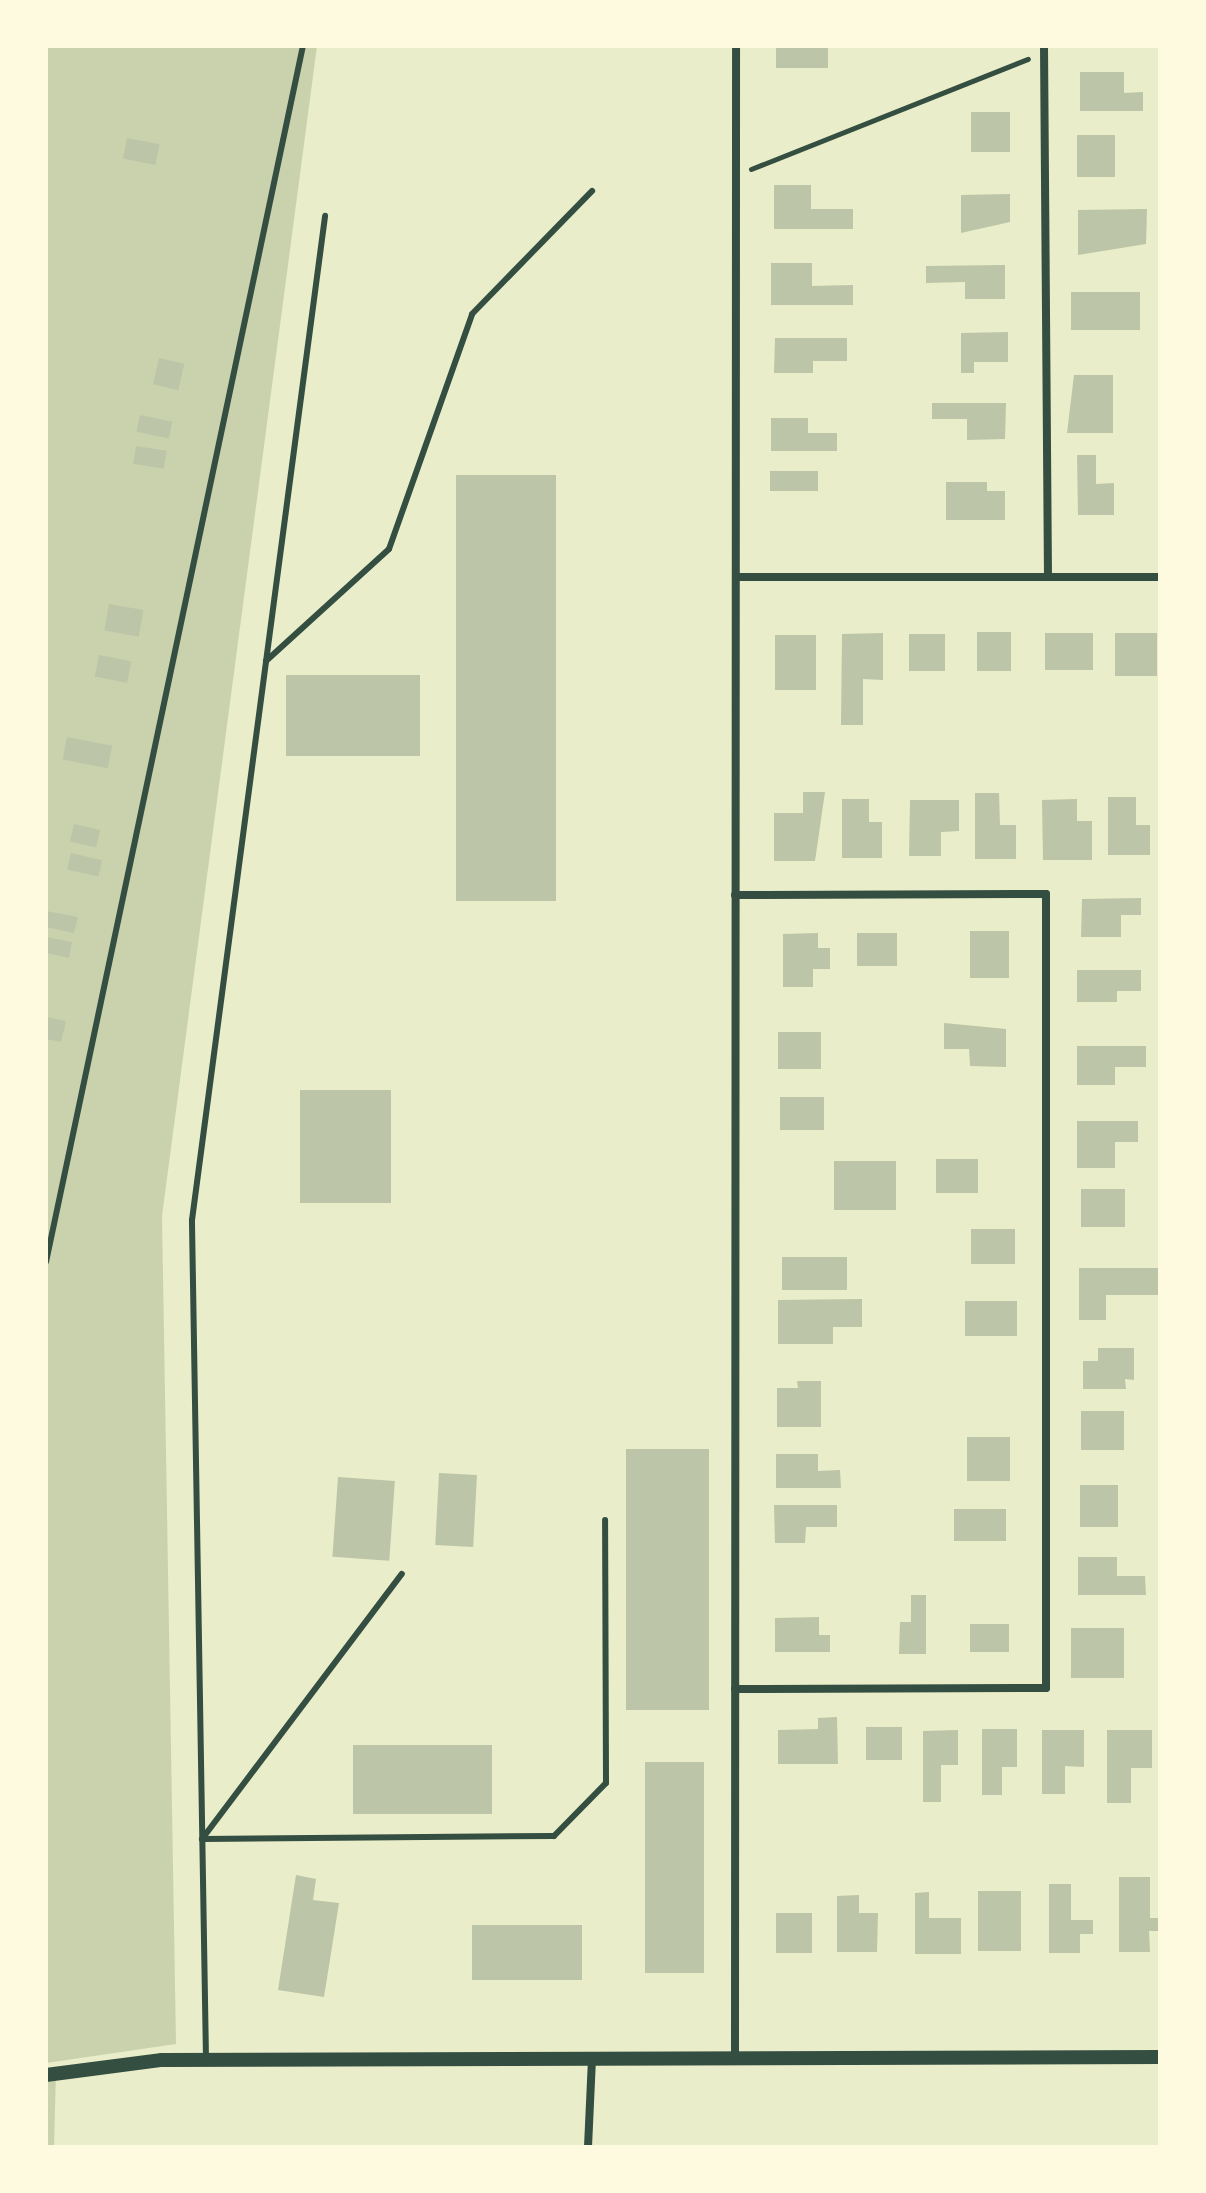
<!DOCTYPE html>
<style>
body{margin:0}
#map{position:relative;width:1206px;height:2193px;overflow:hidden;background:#e9edc9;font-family:"Work Sans",sans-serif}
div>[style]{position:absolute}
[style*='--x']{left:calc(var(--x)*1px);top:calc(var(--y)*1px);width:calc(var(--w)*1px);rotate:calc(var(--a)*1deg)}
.green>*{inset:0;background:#cad2ad}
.building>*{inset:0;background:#bcc5a7;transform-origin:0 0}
.path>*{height:5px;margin:-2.5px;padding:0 2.5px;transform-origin:2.5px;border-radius:2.5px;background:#344e41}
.service>*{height:6px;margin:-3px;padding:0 3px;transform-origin:3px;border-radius:3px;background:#344e41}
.minor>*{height:8px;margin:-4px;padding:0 4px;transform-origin:4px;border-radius:4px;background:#344e41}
.tertiary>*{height:14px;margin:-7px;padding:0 7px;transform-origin:7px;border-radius:7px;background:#344e41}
span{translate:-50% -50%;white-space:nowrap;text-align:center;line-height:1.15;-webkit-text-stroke:6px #fefae0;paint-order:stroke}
.frame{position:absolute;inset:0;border:48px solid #fefae0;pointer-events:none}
</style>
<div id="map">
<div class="green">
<div style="clip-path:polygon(46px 46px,317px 46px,162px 1216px,176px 2044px,46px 2063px)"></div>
<div style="clip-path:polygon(56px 2072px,54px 2147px,46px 2147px,46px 2075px)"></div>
</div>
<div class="building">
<div style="left:776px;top:46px;width:52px;height:22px"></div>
<div style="clip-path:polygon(1080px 72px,1124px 72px,1124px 93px,1143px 92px,1143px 111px,1080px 111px)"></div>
<div style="left:1010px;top:112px;width:40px;height:39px;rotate:90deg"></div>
<div style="left:1077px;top:135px;width:38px;height:42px"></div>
<div style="left:127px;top:138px;width:33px;height:21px;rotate:11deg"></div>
<div style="clip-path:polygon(774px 185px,811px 185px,811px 209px,853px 209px,853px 229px,774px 229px)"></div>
<div style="clip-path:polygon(1010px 194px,1010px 222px,961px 233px,961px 195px)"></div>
<div style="clip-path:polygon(1147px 209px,1146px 244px,1078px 255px,1078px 210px)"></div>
<div style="clip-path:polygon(771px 263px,812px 263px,812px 286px,853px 285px,853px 305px,771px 305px)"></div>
<div style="clip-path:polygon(1005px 265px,1005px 299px,965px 299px,965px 282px,926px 283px,926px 266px)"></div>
<div style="left:1140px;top:292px;width:38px;height:69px;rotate:90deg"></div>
<div style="clip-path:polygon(1008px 332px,1008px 362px,974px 362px,974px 373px,961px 373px,961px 333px)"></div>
<div style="clip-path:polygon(775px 338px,847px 338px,847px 361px,813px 361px,813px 373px,774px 373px)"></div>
<div style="left:159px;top:358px;width:26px;height:27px;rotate:13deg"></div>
<div style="clip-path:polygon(1074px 375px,1113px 375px,1113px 433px,1067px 433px)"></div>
<div style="clip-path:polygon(932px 403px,1006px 403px,1005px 439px,967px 440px,967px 419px,932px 419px)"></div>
<div style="left:140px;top:415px;width:33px;height:17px;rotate:12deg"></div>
<div style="clip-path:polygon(771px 418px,808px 418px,808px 433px,837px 433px,837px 451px,771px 451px)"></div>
<div style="left:136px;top:446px;width:31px;height:18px;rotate:9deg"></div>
<div style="clip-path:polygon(1077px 455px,1096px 455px,1096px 484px,1114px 483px,1114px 515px,1078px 515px)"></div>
<div style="left:770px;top:471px;width:48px;height:20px"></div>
<div style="left:556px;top:475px;width:426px;height:100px;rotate:90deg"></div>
<div style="clip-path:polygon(946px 482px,987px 482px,987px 491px,1005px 491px,1005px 520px,946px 520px)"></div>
<div style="left:109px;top:604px;width:35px;height:27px;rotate:10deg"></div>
<div style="left:977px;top:632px;width:34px;height:39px"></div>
<div style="clip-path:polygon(883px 633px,883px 680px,863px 679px,863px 725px,841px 725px,842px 634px)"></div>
<div style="left:1045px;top:633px;width:48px;height:37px"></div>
<div style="left:1115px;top:633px;width:42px;height:43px"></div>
<div style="left:909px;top:634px;width:36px;height:37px"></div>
<div style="left:775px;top:635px;width:41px;height:55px"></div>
<div style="left:99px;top:655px;width:33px;height:22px;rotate:11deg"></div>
<div style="left:420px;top:675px;width:81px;height:134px;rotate:90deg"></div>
<div style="left:67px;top:737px;width:46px;height:23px;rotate:11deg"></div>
<div style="clip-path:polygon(803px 792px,825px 792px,815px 861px,774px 861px,774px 813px,803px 813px)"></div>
<div style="clip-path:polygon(975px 793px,999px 793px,1000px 825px,1016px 825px,1016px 859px,975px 859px)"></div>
<div style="clip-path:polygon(1108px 797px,1136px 797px,1136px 825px,1150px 825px,1150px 855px,1108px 855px)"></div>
<div style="clip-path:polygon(842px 799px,869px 799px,869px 822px,882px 822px,882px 858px,842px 858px)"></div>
<div style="clip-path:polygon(1077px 799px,1077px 821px,1092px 821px,1092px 860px,1043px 860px,1042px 800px)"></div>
<div style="clip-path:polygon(910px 800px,959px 800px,959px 831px,941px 832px,941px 856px,909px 856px)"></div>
<div style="left:74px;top:824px;width:27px;height:18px;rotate:13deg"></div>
<div style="left:71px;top:853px;width:32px;height:17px;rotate:13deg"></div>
<div style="clip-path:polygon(1141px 898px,1141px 915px,1121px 915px,1121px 937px,1081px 937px,1082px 899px)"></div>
<div style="clip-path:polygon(46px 911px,78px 917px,74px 933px,46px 927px)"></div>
<div style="left:970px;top:931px;width:39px;height:47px"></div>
<div style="clip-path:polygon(818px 933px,818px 948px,830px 948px,830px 969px,813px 969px,813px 987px,783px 987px,783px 934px)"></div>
<div style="left:857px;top:933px;width:40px;height:33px"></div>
<div style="clip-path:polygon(46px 937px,72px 942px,69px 958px,46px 953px)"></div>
<div style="clip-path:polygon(1077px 970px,1141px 970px,1141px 991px,1117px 991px,1117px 1002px,1077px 1002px)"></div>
<div style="clip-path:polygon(46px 1017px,66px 1021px,61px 1042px,46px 1039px)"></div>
<div style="clip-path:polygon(944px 1023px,1006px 1029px,1006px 1067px,970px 1066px,969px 1049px,944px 1049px)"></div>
<div style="left:778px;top:1032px;width:43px;height:37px"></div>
<div style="clip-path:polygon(1077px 1046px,1146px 1046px,1146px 1067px,1115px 1067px,1115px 1085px,1077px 1085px)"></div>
<div style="left:300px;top:1090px;width:91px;height:113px"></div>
<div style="left:780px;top:1097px;width:44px;height:33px"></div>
<div style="clip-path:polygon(1077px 1121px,1138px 1121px,1138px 1142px,1115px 1142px,1115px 1168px,1077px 1168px)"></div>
<div style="left:936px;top:1159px;width:42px;height:34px"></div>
<div style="left:834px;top:1161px;width:62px;height:49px"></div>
<div style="left:1081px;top:1189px;width:44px;height:38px"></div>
<div style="left:1015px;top:1229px;width:35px;height:44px;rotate:90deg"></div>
<div style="left:782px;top:1257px;width:65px;height:33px"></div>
<div style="clip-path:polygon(1079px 1268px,1160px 1268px,1160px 1295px,1106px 1295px,1106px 1320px,1079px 1320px)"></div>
<div style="clip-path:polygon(862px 1299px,862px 1327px,833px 1327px,833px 1344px,778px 1344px,778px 1300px)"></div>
<div style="left:965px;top:1301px;width:52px;height:35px"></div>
<div style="clip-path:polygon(1098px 1348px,1134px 1348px,1134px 1380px,1125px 1379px,1126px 1389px,1083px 1389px,1083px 1361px,1098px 1361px)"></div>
<div style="clip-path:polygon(797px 1381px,821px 1381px,821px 1427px,777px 1427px,777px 1388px,798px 1388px)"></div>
<div style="left:1081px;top:1411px;width:43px;height:39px"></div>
<div style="left:1010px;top:1437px;width:44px;height:43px;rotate:90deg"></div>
<div style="left:709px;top:1449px;width:261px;height:83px;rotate:90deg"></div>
<div style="clip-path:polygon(776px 1454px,818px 1454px,818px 1471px,840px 1470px,841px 1488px,776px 1488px)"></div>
<div style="left:439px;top:1473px;width:38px;height:72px;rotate:3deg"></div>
<div style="left:338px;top:1477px;width:57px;height:80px;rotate:4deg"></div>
<div style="left:1080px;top:1485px;width:38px;height:42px"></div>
<div style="clip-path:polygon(774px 1505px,837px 1505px,837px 1527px,806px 1527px,805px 1543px,775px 1543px)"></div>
<div style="left:954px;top:1509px;width:52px;height:32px"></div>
<div style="clip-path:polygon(1078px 1557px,1117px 1557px,1117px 1576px,1145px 1576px,1146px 1595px,1078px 1595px)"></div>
<div style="clip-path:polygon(911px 1595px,926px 1595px,926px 1654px,899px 1654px,900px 1622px,911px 1622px)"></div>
<div style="clip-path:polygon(819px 1617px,819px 1635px,830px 1635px,830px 1652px,775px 1652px,775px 1618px)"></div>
<div style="left:970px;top:1624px;width:39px;height:28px"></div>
<div style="left:1071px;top:1628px;width:53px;height:50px"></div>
<div style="clip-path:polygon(837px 1717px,838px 1764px,778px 1764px,778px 1730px,818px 1729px,818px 1718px)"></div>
<div style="left:866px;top:1727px;width:36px;height:33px"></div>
<div style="clip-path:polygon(982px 1729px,1017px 1729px,1017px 1767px,1002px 1767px,1002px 1795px,982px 1795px)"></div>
<div style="clip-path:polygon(958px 1730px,958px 1765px,941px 1765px,941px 1802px,923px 1802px,923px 1731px)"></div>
<div style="clip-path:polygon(1042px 1730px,1084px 1730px,1084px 1767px,1065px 1766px,1065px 1794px,1042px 1794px)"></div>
<div style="clip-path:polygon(1107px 1730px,1152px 1730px,1152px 1768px,1131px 1768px,1131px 1803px,1107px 1803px)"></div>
<div style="left:492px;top:1745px;width:69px;height:139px;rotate:90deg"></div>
<div style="left:704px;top:1762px;width:211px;height:59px;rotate:90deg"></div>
<div style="clip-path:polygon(296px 1875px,316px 1879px,313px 1900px,339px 1903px,324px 1997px,278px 1990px)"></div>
<div style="clip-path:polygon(1119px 1877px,1150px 1877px,1150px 1918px,1160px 1918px,1160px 1931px,1149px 1931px,1150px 1952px,1119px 1952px)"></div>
<div style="clip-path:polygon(1049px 1884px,1071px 1884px,1071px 1920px,1093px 1920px,1093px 1934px,1080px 1934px,1080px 1953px,1049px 1953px)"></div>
<div style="left:1021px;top:1891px;width:60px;height:43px;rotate:90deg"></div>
<div style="clip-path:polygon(929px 1892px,929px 1918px,961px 1918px,961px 1954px,915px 1954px,915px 1893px)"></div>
<div style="clip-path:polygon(859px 1895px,859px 1913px,878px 1913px,877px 1952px,837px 1952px,837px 1896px)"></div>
<div style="left:776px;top:1913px;width:36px;height:40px"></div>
<div style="left:472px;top:1925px;width:110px;height:55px"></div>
</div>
<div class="path">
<div style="--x:751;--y:169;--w:298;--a:-21.7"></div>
</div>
<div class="service">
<div style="--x:266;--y:661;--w:166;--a:-42.3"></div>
<div style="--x:389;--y:549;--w:249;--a:-70.5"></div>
<div style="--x:472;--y:314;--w:172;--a:-45.7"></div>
<div style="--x:46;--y:1262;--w:1243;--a:-78.07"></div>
<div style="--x:202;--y:1839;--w:352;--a:-0.5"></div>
<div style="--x:554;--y:1836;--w:74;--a:-45.5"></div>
<div style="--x:606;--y:1783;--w:263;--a:-90.2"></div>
<div style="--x:202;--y:1839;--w:332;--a:-53"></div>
<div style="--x:206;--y:2059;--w:839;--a:-90.96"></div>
<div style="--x:192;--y:1220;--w:1013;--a:-82.45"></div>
</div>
<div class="minor">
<div style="--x:1044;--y:46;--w:531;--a:89.57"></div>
<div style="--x:736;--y:577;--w:424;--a:0"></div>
<div style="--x:735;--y:1689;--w:311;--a:-0.2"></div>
<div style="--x:1046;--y:1688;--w:794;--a:-90"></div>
<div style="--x:1046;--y:894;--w:311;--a:179.8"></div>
<div style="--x:735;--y:2058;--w:2012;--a:-89.97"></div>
<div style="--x:588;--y:2147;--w:88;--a:-87.4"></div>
</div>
<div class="tertiary">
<div style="--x:46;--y:2075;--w:117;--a:-7.4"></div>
<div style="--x:162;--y:2060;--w:998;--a:-0.17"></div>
</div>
<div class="frame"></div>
</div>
